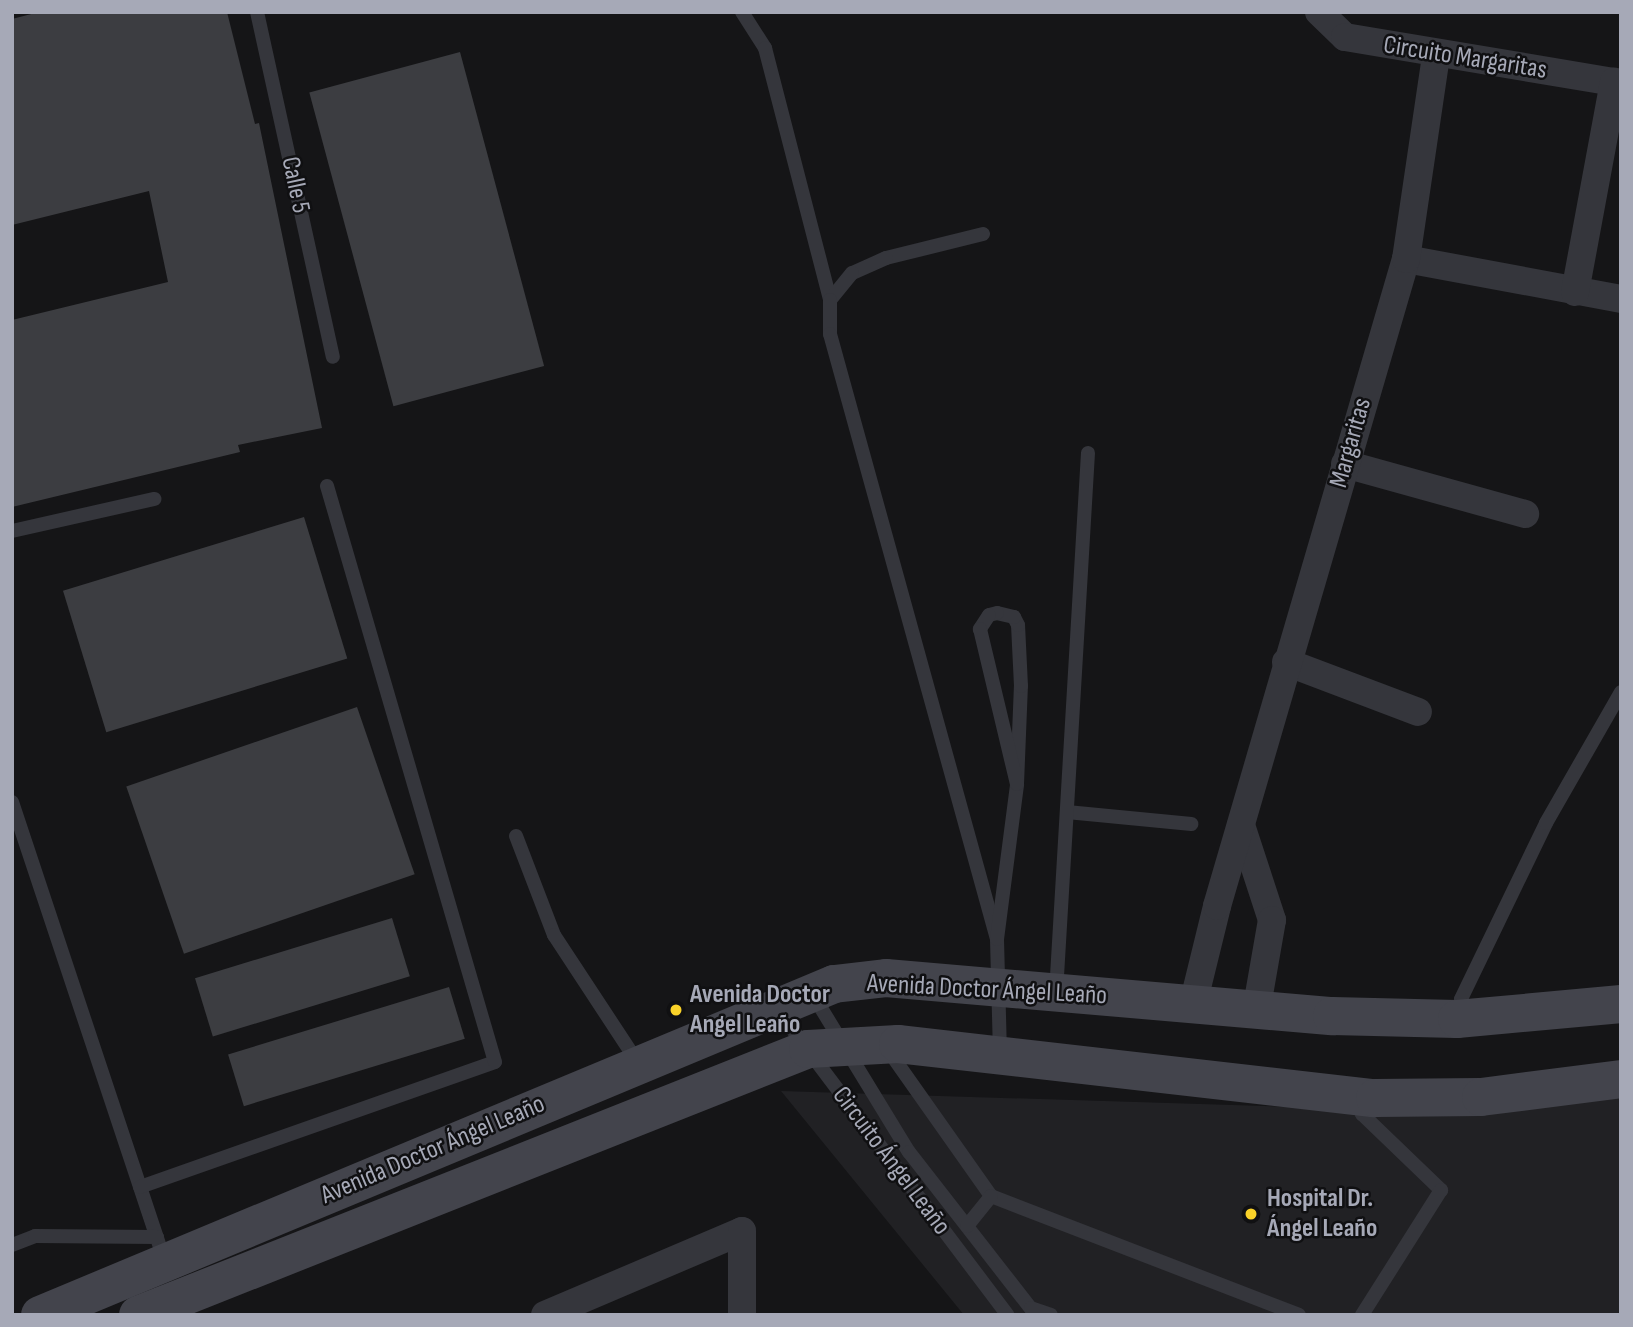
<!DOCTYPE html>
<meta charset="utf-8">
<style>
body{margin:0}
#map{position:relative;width:1633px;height:1327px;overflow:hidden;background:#151517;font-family:"Sofia Sans Condensed",sans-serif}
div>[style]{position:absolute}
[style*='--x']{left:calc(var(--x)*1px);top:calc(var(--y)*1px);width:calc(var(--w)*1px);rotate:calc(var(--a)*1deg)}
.built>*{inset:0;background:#212124}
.building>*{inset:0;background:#3c3d41;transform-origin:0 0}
.lane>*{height:14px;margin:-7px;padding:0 7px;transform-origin:7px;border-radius:7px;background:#35363c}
.street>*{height:28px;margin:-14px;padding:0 14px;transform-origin:14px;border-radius:14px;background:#35363c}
.secondary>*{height:38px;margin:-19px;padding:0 19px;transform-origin:19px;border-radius:19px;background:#43444c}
.dots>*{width:19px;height:19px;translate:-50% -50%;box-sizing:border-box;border:4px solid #101012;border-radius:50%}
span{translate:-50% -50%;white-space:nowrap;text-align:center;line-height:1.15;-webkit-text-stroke:5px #101012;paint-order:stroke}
.street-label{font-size:26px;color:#a6a9b7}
.poi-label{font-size:26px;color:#a6a9b7;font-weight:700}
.left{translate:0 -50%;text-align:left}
.frame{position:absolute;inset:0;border:14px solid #a6a9b7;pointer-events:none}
</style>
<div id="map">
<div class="built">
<div style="clip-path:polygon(1621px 1090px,1621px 1315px,964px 1315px,781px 1091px,1485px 1113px)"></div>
</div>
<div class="building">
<div style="clip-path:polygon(39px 12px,227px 12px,255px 124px,259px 123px,322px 428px,238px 445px,240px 452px,12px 507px,12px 320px,168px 282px,149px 191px,12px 225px,12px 19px)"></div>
<div style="left:460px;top:52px;width:325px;height:156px;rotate:75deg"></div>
<div style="left:304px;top:517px;width:148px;height:252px;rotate:73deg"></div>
<div style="left:357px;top:707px;width:177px;height:244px;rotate:71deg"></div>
<div style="left:392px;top:918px;width:61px;height:206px;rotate:73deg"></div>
<div style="left:449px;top:987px;width:54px;height:231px;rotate:73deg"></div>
</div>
<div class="lane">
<div style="--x:257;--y:12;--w:353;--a:77.6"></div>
<div style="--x:742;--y:12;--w:43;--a:57.4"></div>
<div style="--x:765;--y:48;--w:260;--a:75.5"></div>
<div style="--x:983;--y:234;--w:100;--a:166.1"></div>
<div style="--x:886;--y:258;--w:37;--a:156"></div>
<div style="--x:852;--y:273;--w:35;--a:129"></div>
<div style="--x:830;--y:300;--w:34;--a:90"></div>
<div style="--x:830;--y:334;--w:628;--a:74.57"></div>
<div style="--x:12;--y:531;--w:146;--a:-12.7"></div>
<div style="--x:12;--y:802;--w:485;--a:71.6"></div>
<div style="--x:1067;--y:812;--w:125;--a:5.5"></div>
<div style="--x:516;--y:836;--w:106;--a:69"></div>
<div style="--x:554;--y:935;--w:153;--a:56.7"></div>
<div style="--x:1056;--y:993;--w:541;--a:-86.61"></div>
<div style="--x:813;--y:995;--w:184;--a:58.6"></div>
<div style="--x:909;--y:1152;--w:207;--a:52.1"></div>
<div style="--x:777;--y:1009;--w:383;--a:53"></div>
<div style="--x:1458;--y:1015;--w:16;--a:-79"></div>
<div style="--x:1461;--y:999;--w:195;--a:-64.2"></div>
<div style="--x:1546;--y:823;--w:151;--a:-60.2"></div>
<div style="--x:888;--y:1050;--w:179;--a:54.8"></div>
<div style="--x:991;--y:1196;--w:330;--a:21.1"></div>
<div style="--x:1000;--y:1054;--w:115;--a:-91.5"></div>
<div style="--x:997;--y:939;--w:156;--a:-82.6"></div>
<div style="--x:1017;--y:784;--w:98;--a:-87.7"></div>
<div style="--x:1021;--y:686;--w:61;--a:-92.8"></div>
<div style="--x:1018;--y:625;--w:9;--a:-117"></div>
<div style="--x:1014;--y:617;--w:17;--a:-167"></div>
<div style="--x:997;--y:613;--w:8;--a:166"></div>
<div style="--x:989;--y:615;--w:17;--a:123"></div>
<div style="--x:980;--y:629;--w:159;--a:76.6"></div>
<div style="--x:1358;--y:1100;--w:15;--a:74"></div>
<div style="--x:1362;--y:1114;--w:110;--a:43.9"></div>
<div style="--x:1441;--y:1190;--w:148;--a:122.3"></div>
<div style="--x:140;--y:1187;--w:376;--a:-19.4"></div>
<div style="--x:495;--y:1062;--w:600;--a:-106.26"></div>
<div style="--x:967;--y:1226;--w:38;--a:-51"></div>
<div style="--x:12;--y:1245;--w:25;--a:-21"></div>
<div style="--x:35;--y:1236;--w:122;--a:0.5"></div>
<div style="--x:1031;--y:1308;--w:21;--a:19"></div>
</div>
<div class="street">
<div style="--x:1319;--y:12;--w:36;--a:44"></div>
<div style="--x:1345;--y:37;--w:280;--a:9.5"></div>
<div style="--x:1406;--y:259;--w:219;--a:10.5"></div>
<div style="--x:1575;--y:292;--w:214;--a:-79.5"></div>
<div style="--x:1345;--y:464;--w:187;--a:15.5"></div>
<div style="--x:1286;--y:662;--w:141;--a:20.7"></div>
<div style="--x:1241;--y:825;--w:100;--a:71.9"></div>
<div style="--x:1272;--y:920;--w:93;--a:99.9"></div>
<div style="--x:1193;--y:1004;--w:101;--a:-76.2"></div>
<div style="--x:1217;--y:906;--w:674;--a:-73.72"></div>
<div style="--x:1406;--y:259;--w:206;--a:-81.6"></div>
<div style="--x:545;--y:1315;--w:214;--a:-23.1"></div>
<div style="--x:742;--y:1231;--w:84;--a:90"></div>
</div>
<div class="secondary">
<div style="--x:40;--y:1315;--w:860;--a:-22.63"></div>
<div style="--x:834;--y:984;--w:52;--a:-6.6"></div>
<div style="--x:886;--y:978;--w:448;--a:4.9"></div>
<div style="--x:1332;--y:1016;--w:125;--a:1.4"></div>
<div style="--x:1457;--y:1019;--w:165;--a:-5.2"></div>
<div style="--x:138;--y:1315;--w:721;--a:-21.65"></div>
<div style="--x:808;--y:1049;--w:90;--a:-3.2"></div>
<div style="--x:898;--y:1044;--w:480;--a:6.5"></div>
<div style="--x:1375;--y:1098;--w:106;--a:-0.5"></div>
<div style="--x:1481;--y:1097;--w:141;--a:-7.3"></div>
</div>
<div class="dots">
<div style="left:676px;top:1010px;background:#fad229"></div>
<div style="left:1251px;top:1214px;background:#fad229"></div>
</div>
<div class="street-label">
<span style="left:1465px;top:58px;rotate:9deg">Circuito Margaritas</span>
<span style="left:295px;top:185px;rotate:78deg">Calle 5</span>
<span style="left:1351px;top:443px;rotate:-74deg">Margaritas</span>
<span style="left:987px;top:990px;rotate:3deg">Avenida Doctor Ángel Leaño</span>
<span style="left:433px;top:1150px;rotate:-23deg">Avenida Doctor Ángel Leaño</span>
<span style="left:891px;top:1161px;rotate:53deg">Circuito Ángel Leaño</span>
</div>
<div class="poi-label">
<span class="left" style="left:690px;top:1010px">Avenida Doctor<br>Angel Leaño</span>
<span class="left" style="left:1267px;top:1214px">Hospital Dr.<br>Ángel Leaño</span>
</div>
<div class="frame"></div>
</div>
